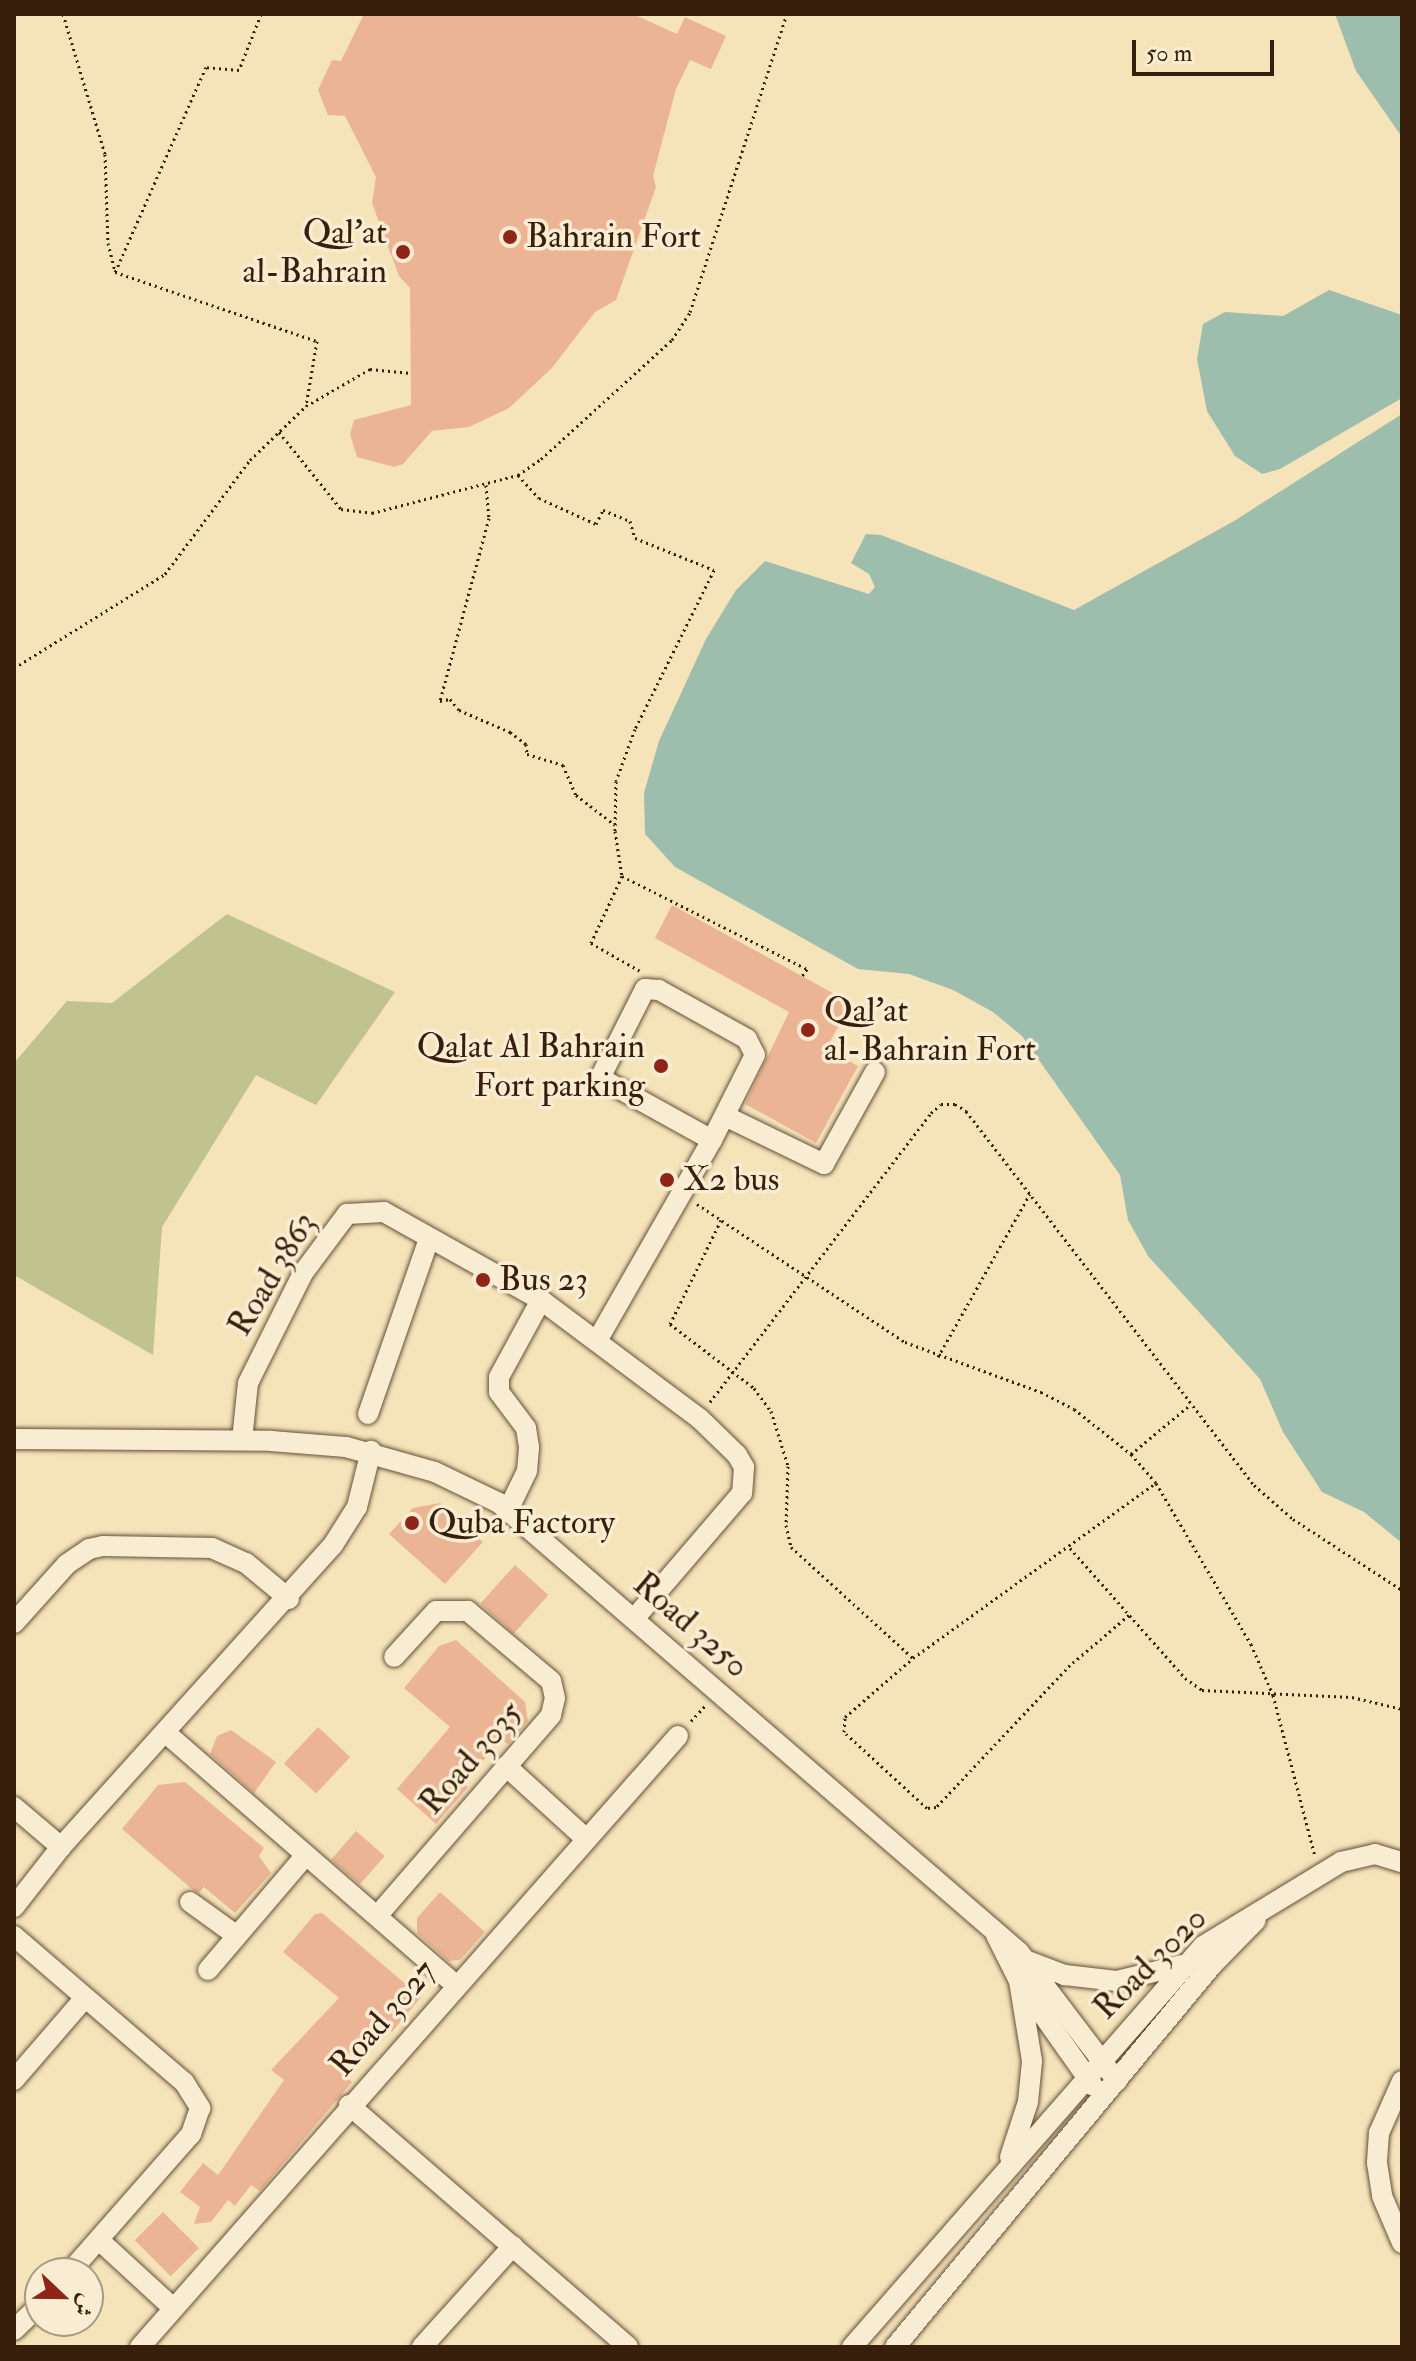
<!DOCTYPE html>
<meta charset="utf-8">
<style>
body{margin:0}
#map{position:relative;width:1416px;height:2361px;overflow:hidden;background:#f5e3ba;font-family:"IM FELL Double Pica",Amiri,serif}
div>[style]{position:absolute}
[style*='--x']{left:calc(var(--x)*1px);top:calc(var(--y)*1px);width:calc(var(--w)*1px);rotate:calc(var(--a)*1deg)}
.green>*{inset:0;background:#c0c38d}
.water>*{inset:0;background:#9dbeac}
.building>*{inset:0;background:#ebb595;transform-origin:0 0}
.path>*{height:3px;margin-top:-1.5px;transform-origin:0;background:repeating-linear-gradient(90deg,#381f0c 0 2px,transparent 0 6px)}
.roads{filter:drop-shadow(0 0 2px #675038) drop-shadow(0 0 2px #675038)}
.minor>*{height:20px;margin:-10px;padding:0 10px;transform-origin:10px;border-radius:10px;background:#f8edd2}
.dots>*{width:22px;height:22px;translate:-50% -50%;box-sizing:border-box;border:4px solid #f8edd2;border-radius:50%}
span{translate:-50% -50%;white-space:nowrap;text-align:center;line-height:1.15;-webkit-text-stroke:7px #f8edd2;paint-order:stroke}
.poi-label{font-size:34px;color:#381f0c}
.right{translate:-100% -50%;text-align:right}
.left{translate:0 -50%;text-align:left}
.street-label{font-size:34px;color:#381f0c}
.frame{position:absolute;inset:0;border:16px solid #381f0c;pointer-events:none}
.north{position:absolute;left:24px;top:2257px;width:80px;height:80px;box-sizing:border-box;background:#f8edd2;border:2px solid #ab9b83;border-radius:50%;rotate:112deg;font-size:22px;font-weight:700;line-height:32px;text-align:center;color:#381f0c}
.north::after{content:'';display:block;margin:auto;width:28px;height:36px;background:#8f2418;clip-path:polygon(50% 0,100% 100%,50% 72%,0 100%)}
.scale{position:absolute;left:1132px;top:40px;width:142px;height:36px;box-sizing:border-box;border:4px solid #381f0c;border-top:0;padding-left:10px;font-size:24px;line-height:28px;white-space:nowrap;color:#381f0c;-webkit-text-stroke:6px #f8edd2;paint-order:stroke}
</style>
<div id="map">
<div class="green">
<div style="clip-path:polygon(227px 914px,395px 992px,316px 1105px,256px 1075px,162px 1227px,153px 1355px,14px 1275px,14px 1063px,67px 1001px,112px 1003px)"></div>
</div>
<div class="water">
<div style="clip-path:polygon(1335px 14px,1402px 14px,1402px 137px,1356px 71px)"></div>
<div style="clip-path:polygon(1329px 290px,1402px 315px,1402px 398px,1280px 469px,1262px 474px,1235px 456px,1207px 411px,1197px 359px,1203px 324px,1225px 312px,1283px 316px)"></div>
<div style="clip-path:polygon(1402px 414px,1402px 1543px,1364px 1512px,1322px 1492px,1283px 1432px,1260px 1379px,1148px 1256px,1128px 1220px,1120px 1175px,1022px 1036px,993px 1012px,953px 990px,909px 974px,858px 969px,675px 867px,645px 834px,644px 793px,659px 741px,706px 639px,736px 590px,765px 561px,869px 594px,875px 587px,869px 574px,851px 563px,866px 534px,881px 535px,1074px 610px,1234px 521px)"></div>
</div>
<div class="building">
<div style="clip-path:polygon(364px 14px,633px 14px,677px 34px,685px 17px,726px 36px,711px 69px,690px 60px,676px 89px,653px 176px,656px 187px,616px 300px,595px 312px,552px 368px,509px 408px,469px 427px,432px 431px,403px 464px,394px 467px,357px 457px,350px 434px,354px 420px,411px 405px,410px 288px,399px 276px,372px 203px,376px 177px,345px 116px,328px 115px,318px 90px,332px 60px,341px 61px)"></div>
<div style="clip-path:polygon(672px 905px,851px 1003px,826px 1049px,858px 1066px,816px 1143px,745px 1104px,789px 1012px,655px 938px)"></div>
<div style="clip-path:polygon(440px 1503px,483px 1542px,445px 1584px,389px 1534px,413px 1508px)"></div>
<div style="left:515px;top:1565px;width:45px;height:52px;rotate:42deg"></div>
<div style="clip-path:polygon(456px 1640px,525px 1702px,528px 1721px,508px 1744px,502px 1740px,463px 1783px,468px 1787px,436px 1824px,397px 1789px,450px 1727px,404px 1688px,439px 1646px)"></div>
<div style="left:318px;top:1727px;width:44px;height:50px;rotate:43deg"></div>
<div style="clip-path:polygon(231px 1730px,276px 1762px,254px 1793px,210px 1754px,217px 1736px)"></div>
<div style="clip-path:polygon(185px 1782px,264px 1848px,259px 1856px,271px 1873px,235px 1913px,204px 1887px,199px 1893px,193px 1890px,122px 1829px,158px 1785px)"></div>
<div style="left:356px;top:1831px;width:38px;height:38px;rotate:41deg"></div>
<div style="clip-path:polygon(440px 1892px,485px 1932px,460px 1960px,448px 1961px,417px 1933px,417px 1918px)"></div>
<div style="clip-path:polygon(322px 1913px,421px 1997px,392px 2032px,377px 2020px,336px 2069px,352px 2082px,260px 2191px,251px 2185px,235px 2206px,228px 2200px,211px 2222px,194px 2224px,200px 2207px,180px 2192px,203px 2163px,218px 2175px,284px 2080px,271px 2070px,339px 1998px,283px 1952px,315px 1914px)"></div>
<div style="left:163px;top:2212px;width:51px;height:40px;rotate:45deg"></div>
</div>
<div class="path">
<div style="--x:63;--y:14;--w:146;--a:73.3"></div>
<div style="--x:105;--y:154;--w:89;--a:88.1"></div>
<div style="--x:108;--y:243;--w:29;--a:76"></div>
<div style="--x:261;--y:14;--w:60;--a:111.4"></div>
<div style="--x:239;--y:70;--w:33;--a:-175"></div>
<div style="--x:206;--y:67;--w:224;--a:113.9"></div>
<div style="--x:115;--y:272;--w:213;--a:18.9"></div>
<div style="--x:317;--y:341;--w:66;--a:99.6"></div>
<div style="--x:279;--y:432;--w:99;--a:51.2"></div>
<div style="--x:341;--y:509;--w:31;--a:7"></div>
<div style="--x:372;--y:513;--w:151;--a:-14.6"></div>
<div style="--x:518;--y:475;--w:28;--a:-35"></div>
<div style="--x:541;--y:459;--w:177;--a:-42.3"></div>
<div style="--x:672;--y:340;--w:33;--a:-57"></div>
<div style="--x:690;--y:312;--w:313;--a:-72"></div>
<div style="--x:518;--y:475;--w:31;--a:48"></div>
<div style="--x:539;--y:498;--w:63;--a:24.5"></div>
<div style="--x:596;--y:524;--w:16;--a:-63"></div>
<div style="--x:603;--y:510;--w:29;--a:22"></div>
<div style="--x:630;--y:521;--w:18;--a:74"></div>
<div style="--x:635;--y:538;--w:85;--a:22.1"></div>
<div style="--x:714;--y:570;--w:178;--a:116.4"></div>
<div style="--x:635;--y:729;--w:55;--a:110.1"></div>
<div style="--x:616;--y:781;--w:50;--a:91.1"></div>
<div style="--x:615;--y:831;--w:46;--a:81.2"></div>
<div style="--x:622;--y:876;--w:207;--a:26.7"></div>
<div style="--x:807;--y:969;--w:9;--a:126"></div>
<div style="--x:486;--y:485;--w:33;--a:85"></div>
<div style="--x:489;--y:518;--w:189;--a:105"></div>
<div style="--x:440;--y:701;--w:10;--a:-11"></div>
<div style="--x:450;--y:699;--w:14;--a:51"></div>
<div style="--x:459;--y:710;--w:56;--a:23.3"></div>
<div style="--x:510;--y:732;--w:20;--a:37"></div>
<div style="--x:526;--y:744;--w:10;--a:84"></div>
<div style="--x:527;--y:754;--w:38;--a:17"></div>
<div style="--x:563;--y:765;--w:33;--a:67"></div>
<div style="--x:576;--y:795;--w:49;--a:37.6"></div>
<div style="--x:14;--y:668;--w:178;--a:-31.9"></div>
<div style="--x:165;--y:574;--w:142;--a:-53.3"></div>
<div style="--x:250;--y:460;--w:78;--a:-44"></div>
<div style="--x:306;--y:406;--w:74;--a:-30"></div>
<div style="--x:370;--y:369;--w:41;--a:5.6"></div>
<div style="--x:622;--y:876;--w:74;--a:114.8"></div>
<div style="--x:591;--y:943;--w:56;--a:29.7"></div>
<div style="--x:697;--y:1204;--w:250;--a:33.6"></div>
<div style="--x:905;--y:1342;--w:145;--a:20.2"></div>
<div style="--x:1041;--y:1392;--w:37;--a:27"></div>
<div style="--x:1074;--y:1409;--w:73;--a:38.3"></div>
<div style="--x:1131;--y:1454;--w:38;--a:49"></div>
<div style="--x:1156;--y:1483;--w:187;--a:59.5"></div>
<div style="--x:1251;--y:1644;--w:56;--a:66.7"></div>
<div style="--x:1273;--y:1695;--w:166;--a:75.4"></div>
<div style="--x:721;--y:1220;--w:116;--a:116.1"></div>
<div style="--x:670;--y:1324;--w:106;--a:37.3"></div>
<div style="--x:754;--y:1388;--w:29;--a:54"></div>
<div style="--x:771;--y:1411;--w:58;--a:72.8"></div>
<div style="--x:788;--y:1466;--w:59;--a:91.9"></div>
<div style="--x:786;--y:1525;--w:23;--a:77"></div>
<div style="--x:791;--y:1547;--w:165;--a:42.3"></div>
<div style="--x:938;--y:1357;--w:187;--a:-60.6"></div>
<div style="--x:710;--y:1402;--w:364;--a:-52.6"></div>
<div style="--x:931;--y:1113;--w:13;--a:-42"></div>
<div style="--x:941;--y:1104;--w:14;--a:0"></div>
<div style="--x:955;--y:1104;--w:13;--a:32"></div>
<div style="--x:966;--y:1111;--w:472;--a:52.4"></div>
<div style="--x:1254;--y:1485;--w:52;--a:41.1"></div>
<div style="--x:1293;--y:1519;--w:130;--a:33.1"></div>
<div style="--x:1131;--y:1454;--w:78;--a:-39.8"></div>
<div style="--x:1070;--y:1548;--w:174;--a:48.5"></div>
<div style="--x:1185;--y:1678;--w:21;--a:35"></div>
<div style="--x:1202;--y:1690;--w:150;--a:2.7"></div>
<div style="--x:1352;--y:1697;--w:51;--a:13.5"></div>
<div style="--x:1129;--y:1615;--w:77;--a:139.7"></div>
<div style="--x:1070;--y:1665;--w:195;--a:133.3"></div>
<div style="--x:936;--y:1807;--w:9;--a:174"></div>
<div style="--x:927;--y:1808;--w:113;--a:-137.5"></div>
<div style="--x:844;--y:1732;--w:15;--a:-86"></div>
<div style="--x:845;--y:1717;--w:90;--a:-40.9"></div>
<div style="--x:913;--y:1658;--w:299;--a:-35.8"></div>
<div style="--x:691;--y:1721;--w:21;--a:-47"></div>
</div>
<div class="roads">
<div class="minor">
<div style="--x:725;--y:1116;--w:110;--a:25.9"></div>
<div style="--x:824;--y:1164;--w:105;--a:-61"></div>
<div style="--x:598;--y:1339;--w:229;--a:-60.2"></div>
<div style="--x:712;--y:1140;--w:95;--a:-63.2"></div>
<div style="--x:755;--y:1055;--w:18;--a:-117"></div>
<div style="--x:747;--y:1039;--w:101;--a:-150.9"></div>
<div style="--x:659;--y:990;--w:14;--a:-176"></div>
<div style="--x:645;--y:989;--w:100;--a:116.8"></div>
<div style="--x:600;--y:1078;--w:128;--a:29"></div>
<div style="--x:368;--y:1414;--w:185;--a:-70.8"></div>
<div style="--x:14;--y:1439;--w:257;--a:0.4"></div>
<div style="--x:271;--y:1441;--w:75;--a:4.6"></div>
<div style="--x:346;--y:1447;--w:92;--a:15.7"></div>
<div style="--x:435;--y:1472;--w:71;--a:25.8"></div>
<div style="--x:499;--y:1503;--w:687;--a:40.81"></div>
<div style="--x:1019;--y:1952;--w:162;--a:52.8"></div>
<div style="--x:242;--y:1440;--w:57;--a:-84"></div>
<div style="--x:248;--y:1383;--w:123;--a:-63.4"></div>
<div style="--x:303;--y:1273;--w:74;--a:-53.3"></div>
<div style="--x:347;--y:1214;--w:37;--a:-3"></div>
<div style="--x:384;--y:1212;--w:180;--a:29.3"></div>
<div style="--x:541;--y:1300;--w:197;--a:36.8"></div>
<div style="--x:699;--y:1418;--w:53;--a:44.2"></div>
<div style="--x:737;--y:1455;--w:14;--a:60"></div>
<div style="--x:744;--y:1467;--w:26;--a:94"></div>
<div style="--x:742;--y:1493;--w:165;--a:130.6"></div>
<div style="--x:508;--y:1510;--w:43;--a:-64"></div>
<div style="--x:527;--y:1471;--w:24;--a:-85"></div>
<div style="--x:529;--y:1447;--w:19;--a:-99"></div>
<div style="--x:526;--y:1428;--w:45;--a:-126.9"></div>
<div style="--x:499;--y:1392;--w:15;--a:-90"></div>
<div style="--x:499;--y:1377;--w:88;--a:-61.4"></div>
<div style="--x:14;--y:1623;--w:79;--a:-48.1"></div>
<div style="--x:67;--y:1564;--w:27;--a:-34"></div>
<div style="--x:89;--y:1549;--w:14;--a:-12"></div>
<div style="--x:103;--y:1546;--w:109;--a:1.1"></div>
<div style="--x:212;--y:1548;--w:37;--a:24"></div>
<div style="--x:246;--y:1563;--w:56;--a:39.9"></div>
<div style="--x:167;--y:1734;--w:381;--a:41"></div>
<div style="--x:506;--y:1766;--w:107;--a:42.3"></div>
<div style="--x:14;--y:1807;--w:62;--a:40.4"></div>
<div style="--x:190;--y:1902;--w:57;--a:35.7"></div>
<div style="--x:14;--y:1907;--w:76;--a:-51.9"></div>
<div style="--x:61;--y:1847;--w:406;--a:-48"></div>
<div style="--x:333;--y:1545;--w:45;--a:-57.7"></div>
<div style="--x:357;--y:1507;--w:58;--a:-76"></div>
<div style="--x:378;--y:1915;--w:264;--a:-49.1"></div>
<div style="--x:551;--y:1715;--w:17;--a:-77"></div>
<div style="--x:555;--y:1698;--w:17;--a:-103"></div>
<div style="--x:551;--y:1681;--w:109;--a:-139.9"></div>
<div style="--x:468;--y:1611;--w:32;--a:180"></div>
<div style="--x:436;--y:1611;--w:62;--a:132.4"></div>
<div style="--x:996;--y:1935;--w:51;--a:63.4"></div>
<div style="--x:1019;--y:1981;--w:128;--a:54.8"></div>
<div style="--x:14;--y:1936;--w:224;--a:40.7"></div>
<div style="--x:184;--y:2082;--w:31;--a:58"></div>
<div style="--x:200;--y:2108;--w:28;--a:109"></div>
<div style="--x:191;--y:2134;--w:185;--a:131.3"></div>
<div style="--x:1028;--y:1961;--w:40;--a:21"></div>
<div style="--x:1065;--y:1975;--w:52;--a:6.6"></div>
<div style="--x:1117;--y:1981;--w:67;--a:-13.8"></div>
<div style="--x:208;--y:1970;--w:150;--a:-49.6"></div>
<div style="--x:14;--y:2080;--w:107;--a:-49.2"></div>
<div style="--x:1402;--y:2081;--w:57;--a:113.9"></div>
<div style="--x:1379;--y:2133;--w:30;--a:94"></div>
<div style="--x:1377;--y:2163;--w:33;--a:81"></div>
<div style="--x:1382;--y:2196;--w:51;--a:66.9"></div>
<div style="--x:349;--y:2105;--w:369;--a:40.9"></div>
<div style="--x:1010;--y:2157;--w:58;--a:-71.9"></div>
<div style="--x:1028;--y:2102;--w:41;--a:-84.4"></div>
<div style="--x:1032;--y:2061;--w:81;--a:-99.2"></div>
<div style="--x:99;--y:2240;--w:100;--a:42.6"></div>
<div style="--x:14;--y:2330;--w:36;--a:-44"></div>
<div style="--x:140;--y:2347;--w:814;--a:-48.64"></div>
<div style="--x:422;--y:2347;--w:136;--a:-48"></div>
<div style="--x:852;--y:2347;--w:533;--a:-48.8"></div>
<div style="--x:1203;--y:1946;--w:162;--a:-31.3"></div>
<div style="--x:1341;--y:1862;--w:35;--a:-13"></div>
<div style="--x:1375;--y:1854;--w:28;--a:17"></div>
<div style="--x:895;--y:2347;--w:495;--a:-50.3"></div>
<div style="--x:1211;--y:1966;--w:64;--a:-45.6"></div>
</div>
</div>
<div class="dots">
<div style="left:510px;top:237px;background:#8f2418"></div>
<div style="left:403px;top:252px;background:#8f2418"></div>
<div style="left:808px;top:1030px;background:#8f2418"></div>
<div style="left:661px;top:1066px;background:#8f2418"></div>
<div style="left:667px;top:1180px;background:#8f2418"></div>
<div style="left:483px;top:1280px;background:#8f2418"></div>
<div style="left:412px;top:1523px;background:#8f2418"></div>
</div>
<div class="poi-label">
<span class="right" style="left:387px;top:252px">Qal'at<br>al-Bahrain</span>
<span class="left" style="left:526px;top:237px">Bahrain Fort</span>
<span class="left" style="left:824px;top:1030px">Qal'at<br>al-Bahrain Fort</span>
<span class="right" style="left:645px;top:1066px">Qalat Al Bahrain<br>Fort parking</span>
<span class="left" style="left:683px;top:1180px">X2 bus</span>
<span class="left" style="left:499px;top:1280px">Bus 23</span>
<span class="left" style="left:428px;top:1523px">Quba Factory</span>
</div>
<div class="street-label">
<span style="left:272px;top:1274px;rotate:-59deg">Road 3863</span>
<span style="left:691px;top:1625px;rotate:41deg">Road 3250</span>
<span style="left:471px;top:1758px;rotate:-49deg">Road 3035</span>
<span style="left:1150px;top:1963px;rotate:-45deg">Road 3020</span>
<span style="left:383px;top:2018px;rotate:-49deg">Road 3027</span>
</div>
<div class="frame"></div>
<div class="north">ش</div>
<div class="scale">50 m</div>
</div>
